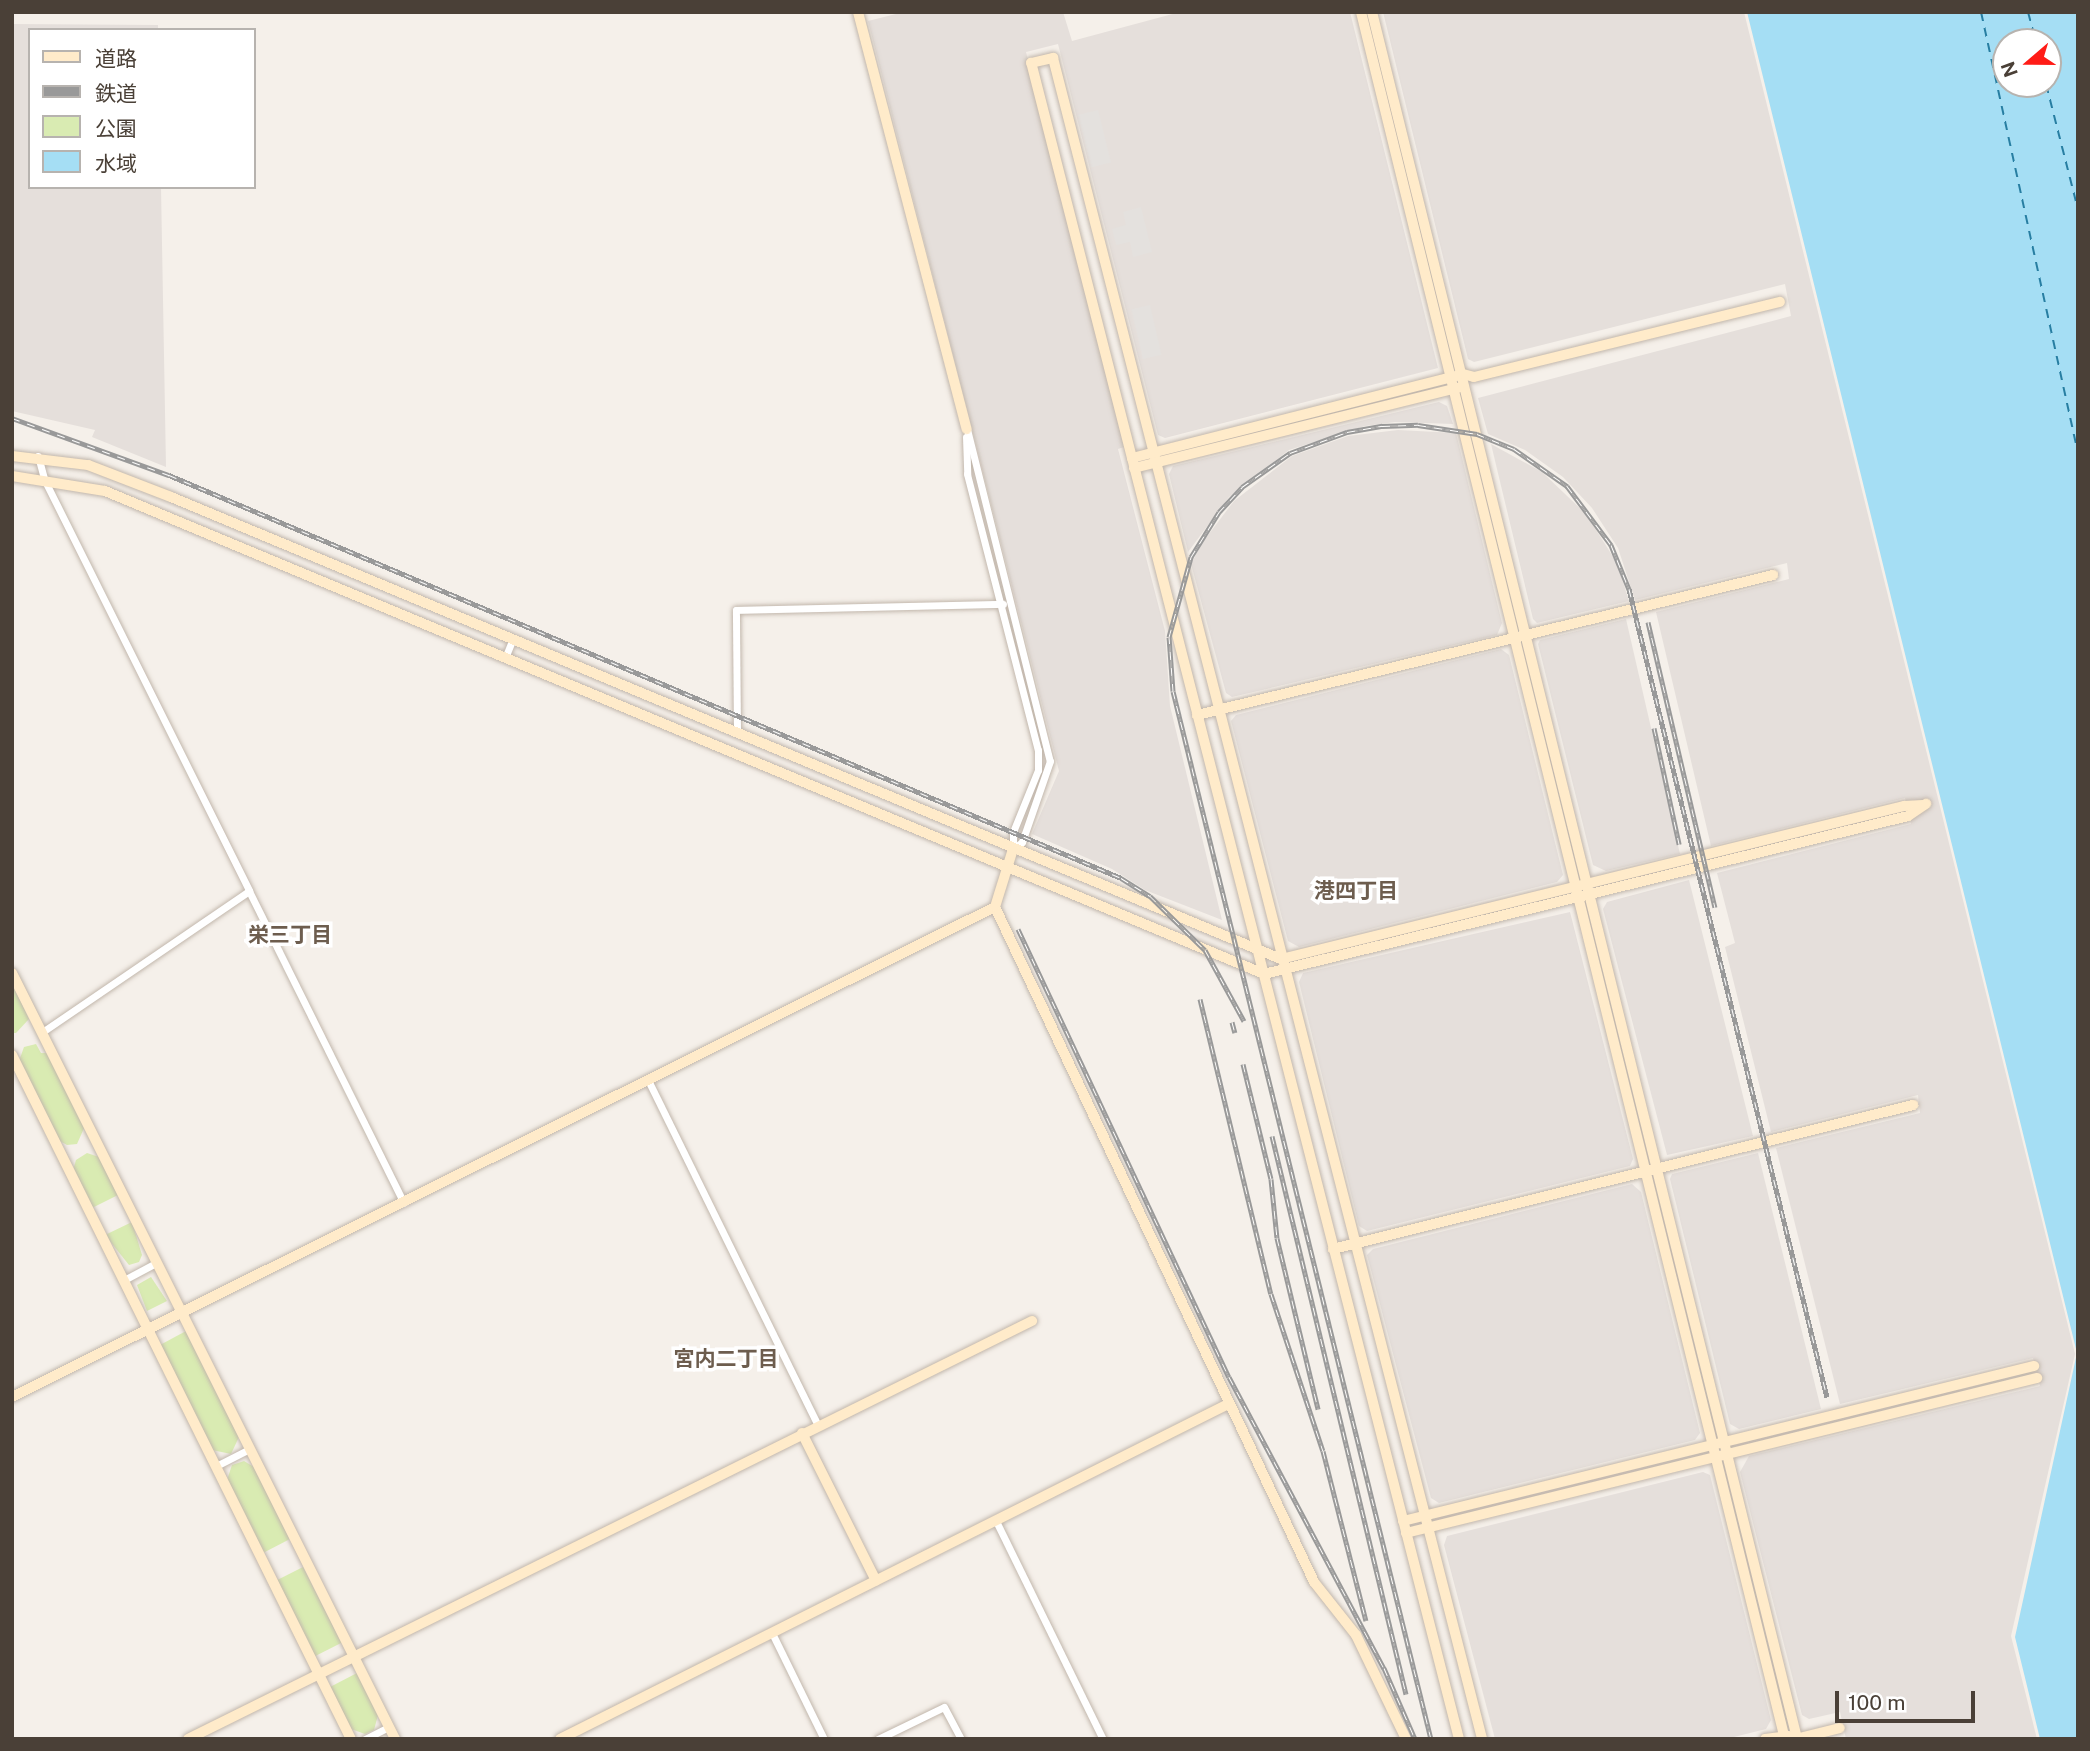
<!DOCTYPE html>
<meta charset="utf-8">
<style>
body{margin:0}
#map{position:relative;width:2090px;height:1751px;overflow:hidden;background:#f5f0ea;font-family:"Public Sans","Noto Sans JP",sans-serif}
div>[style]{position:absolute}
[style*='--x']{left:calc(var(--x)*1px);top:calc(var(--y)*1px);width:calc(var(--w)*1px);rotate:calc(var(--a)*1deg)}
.industrial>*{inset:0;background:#e5dfdb}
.green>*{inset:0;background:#d9ebb2;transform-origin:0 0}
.parking>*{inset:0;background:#e4e1de;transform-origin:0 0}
.water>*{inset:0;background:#a5def4}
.ferry>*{height:2px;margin-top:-1px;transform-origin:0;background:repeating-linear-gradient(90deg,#277ea2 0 9px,transparent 0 16px)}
.roads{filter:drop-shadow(0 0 2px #c2b7ac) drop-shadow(0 0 2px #c2b7ac)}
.street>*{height:7px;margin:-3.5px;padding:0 3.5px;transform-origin:3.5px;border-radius:3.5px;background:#fff}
.secondary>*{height:10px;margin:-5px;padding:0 5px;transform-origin:5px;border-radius:5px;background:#ffebca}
.rail>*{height:5px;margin-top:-2.5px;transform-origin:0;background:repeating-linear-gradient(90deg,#fff 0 8px,#999 0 16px);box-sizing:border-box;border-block:2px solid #999}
span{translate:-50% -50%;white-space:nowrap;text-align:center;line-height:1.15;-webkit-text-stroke:7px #fff;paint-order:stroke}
.neighbourhood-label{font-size:21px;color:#6d5d4e;font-weight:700}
.frame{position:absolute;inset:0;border:14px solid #4a4037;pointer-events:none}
.legend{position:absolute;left:28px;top:28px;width:228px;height:161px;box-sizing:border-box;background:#fff;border:2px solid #b7b3af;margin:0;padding:9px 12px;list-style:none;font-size:21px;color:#4a4037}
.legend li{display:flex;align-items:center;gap:14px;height:35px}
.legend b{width:35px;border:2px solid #b7b3af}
.north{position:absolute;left:1992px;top:28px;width:70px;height:70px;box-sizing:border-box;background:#fff;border:2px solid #b7b3af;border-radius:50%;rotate:250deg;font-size:19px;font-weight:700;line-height:28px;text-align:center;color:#4a4037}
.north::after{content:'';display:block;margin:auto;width:24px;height:32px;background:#ff1c17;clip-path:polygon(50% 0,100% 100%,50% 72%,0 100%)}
.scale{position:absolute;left:1835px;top:1691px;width:140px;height:32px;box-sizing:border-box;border:4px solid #4a4037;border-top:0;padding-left:9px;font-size:21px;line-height:24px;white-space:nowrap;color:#4a4037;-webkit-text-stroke:5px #fff;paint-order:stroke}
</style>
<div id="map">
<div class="industrial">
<div style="clip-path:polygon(904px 12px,1063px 12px,1072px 41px,1180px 12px,1350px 12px,1438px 368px,1165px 438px,1158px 435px,1058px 44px,1026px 52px,1124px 447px,1118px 449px,1165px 631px,1170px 706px,1222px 920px,1145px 890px,1112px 869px,1032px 834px,1059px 771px,868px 21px)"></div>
<div style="clip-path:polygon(1383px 12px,1744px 12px,2075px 1354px,2011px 1636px,2037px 1739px,1846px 1739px,1840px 1712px,1809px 1719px,1802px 1715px,1740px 1472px,1749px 1456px,2040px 1386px,2033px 1358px,1840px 1404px,1776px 1148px,1920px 1113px,1918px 1095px,1771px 1132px,1725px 947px,1735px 943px,1717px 873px,1911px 824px,1905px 798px,1711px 846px,1656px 612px,1789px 579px,1787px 563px,1635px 600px,1618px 548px,1592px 508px,1563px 477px,1525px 450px,1488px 434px,1478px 398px,1791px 316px,1785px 284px,1474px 362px,1468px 359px)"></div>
<div style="clip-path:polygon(12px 24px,158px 25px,158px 30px,30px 30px,30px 187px,161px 187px,166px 467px,92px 437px,95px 430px,12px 411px)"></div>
<div style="clip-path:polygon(1439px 402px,1447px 406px,1453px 424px,1395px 422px,1365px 426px,1289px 450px,1229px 497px,1188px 552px,1169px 474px,1173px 466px)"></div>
<div style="clip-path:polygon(1398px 430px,1456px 433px,1502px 623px,1497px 635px,1232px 697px,1226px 693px,1191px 564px,1202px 543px,1234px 501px,1292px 456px,1348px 436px)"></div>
<div style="clip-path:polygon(1491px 444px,1542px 472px,1586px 514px,1617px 563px,1629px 601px,1537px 623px,1533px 619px)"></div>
<div style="clip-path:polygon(1626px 619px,1680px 854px,1606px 871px,1593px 865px,1538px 644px,1540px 640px)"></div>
<div style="clip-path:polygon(1501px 649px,1509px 655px,1563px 875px,1557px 882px,1299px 947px,1288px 941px,1231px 721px,1236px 715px)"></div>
<div style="clip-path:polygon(1689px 880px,1753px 1136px,1667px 1155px,1603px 909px,1607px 902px)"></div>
<div style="clip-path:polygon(1570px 912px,1633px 1159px,1630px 1166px,1367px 1231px,1359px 1226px,1299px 982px,1303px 973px)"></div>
<div style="clip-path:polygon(1758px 1153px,1821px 1409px,1739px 1429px,1730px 1424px,1670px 1179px,1672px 1174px)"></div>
<div style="clip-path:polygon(1632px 1184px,1641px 1192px,1700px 1433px,1695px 1440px,1439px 1503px,1431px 1498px,1367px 1255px,1373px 1249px)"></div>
<div style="clip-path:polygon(1703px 1472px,1710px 1475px,1771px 1720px,1766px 1729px,1726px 1739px,1495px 1739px,1444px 1545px,1447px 1536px)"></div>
</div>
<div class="green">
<div style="clip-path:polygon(12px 981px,29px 1019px,16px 1033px,12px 1033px)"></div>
<div style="clip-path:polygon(36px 1044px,41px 1053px,48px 1053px,85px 1126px,77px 1144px,67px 1145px,58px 1140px,19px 1061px,24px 1047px)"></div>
<div style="clip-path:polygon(87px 1153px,99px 1157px,118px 1195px,92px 1208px,73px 1170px,76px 1160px)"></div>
<div style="clip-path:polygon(132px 1222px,142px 1255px,139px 1262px,129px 1265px,105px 1235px)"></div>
<div style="clip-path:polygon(151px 1277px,167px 1301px,147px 1311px,137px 1285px)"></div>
<div style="clip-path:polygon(186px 1331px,239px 1437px,231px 1454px,212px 1450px,160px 1345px)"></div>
<div style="clip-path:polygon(244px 1461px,254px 1467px,290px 1539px,263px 1553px,227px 1480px,232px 1465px)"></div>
<div style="left:303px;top:1567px;width:85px;height:30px;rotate:63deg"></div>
<div style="clip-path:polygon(357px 1673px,378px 1715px,374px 1730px,365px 1734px,351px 1729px,330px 1687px)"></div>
</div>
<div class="parking">
<div style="left:1098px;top:110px;width:54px;height:20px;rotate:76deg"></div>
<div style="clip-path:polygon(1141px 207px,1152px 252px,1133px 257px,1130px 242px,1116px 245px,1112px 229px,1126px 225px,1123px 212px)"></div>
<div style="left:1150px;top:305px;width:51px;height:19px;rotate:77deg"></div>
</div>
<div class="water">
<div style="clip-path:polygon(evenodd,1747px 12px,2078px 12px,2078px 1739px,2040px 1739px,2015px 1637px,2077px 1353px,1747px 12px,2006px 42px,2048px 42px,2048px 84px,2006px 84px,2006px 42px)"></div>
</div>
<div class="ferry">
<div style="--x:1981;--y:12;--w:451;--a:77.6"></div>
<div style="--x:2028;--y:12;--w:31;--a:75"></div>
<div style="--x:2046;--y:84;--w:130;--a:75.7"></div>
</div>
<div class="roads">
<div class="street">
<div style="--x:967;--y:429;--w:342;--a:76"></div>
<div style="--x:1050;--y:761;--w:86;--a:109.1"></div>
<div style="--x:1022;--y:842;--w:10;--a:143"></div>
<div style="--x:966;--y:437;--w:37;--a:88"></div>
<div style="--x:967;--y:474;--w:285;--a:75.6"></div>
<div style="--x:1038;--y:750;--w:20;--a:90"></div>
<div style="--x:1038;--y:770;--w:67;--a:112"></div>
<div style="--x:1013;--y:832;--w:16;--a:90"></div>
<div style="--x:38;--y:456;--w:24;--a:75"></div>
<div style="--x:44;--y:479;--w:460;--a:63.5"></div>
<div style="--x:249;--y:891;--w:250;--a:145.7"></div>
<div style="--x:505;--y:658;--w:18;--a:-68"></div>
<div style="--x:737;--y:733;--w:123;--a:-90.5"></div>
<div style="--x:736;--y:610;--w:267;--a:-1.3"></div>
<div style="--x:249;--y:891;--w:348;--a:63.6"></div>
<div style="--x:648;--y:1080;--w:385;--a:63.8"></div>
<div style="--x:124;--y:1280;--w:36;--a:-28"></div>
<div style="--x:216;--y:1466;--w:37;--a:-27"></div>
<div style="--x:996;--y:1521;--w:243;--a:63.9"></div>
<div style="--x:772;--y:1633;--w:118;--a:63.9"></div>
<div style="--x:365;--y:1739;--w:27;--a:-27"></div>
<div style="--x:878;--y:1739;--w:73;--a:-25.9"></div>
<div style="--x:944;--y:1707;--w:36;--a:62"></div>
</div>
<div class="secondary">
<div style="--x:858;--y:12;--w:431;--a:75.4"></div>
<div style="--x:1361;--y:12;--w:1778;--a:76.21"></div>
<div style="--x:1372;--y:12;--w:1779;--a:76.17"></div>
<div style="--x:12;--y:456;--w:77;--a:6.8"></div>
<div style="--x:88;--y:465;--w:89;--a:21.1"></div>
<div style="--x:171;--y:497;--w:1202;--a:22.6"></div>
<div style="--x:1281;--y:959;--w:642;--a:-13.8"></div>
<div style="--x:1904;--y:806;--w:19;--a:-3"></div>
<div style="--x:1132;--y:458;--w:408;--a:-104.3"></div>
<div style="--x:1031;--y:63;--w:23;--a:-13"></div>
<div style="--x:1053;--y:58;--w:1735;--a:75.68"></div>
<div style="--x:1134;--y:468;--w:334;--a:-13.9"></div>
<div style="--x:12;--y:476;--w:94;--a:9.2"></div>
<div style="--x:105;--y:491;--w:1256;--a:22.62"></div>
<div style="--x:1264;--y:974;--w:663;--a:-13.78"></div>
<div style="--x:1908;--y:816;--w:22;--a:-34"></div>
<div style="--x:1197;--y:715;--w:593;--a:-13.66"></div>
<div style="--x:995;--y:907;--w:747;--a:64.7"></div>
<div style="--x:1314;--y:1582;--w:68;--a:51.6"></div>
<div style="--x:1356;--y:1635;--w:115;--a:64.3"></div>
<div style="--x:12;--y:973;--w:856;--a:63.43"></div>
<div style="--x:12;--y:1055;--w:763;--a:63.64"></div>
<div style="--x:1333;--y:1249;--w:598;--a:-13.94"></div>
<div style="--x:12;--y:1397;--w:1098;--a:-26.5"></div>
<div style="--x:995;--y:907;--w:61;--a:-72.8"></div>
<div style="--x:802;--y:1433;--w:165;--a:63.4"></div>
<div style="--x:1403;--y:1521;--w:650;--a:-13.8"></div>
<div style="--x:1406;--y:1533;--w:650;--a:-13.8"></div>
<div style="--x:188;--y:1739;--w:942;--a:-26.35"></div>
<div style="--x:560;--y:1739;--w:747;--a:-26.63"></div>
<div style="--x:1459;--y:1739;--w:1322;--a:-104.32"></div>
<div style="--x:1132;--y:458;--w:341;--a:-14.2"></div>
<div style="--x:1463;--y:374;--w:11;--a:15"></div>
<div style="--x:1474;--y:377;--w:315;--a:-13.8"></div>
<div style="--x:1765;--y:1739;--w:24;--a:-7"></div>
<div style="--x:1796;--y:1739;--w:45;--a:-14"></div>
</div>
</div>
<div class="rail">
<div style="--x:12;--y:418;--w:167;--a:20"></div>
<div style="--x:169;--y:475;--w:1034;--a:22.94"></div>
<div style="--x:1121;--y:878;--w:34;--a:32"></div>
<div style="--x:1150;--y:896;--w:77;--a:44.5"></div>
<div style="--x:1205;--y:950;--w:81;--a:61.2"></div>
<div style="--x:1648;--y:622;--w:293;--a:76.8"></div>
<div style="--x:1654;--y:728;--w:119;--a:77.8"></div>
<div style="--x:1018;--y:929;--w:495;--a:64.8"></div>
<div style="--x:1229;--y:1377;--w:330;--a:62"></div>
<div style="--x:1384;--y:1668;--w:77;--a:66.4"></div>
<div style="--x:1200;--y:999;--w:303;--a:76.5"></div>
<div style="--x:1271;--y:1294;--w:165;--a:71.7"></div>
<div style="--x:1323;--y:1451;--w:175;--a:75.8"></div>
<div style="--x:1232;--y:1022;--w:11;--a:75"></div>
<div style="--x:1243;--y:1064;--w:118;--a:76.3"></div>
<div style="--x:1271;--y:1179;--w:59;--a:84.2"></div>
<div style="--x:1277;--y:1238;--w:176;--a:76.5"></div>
<div style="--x:1272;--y:1136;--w:574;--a:76.5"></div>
<div style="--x:1431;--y:1739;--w:1079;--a:-103.83"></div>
<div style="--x:1173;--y:691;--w:54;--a:-94.2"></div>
<div style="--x:1169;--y:637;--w:83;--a:-74.6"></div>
<div style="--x:1191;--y:557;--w:53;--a:-58.1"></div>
<div style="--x:1219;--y:512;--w:34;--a:-47"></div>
<div style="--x:1242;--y:487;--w:59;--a:-35.3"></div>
<div style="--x:1290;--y:453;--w:61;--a:-20.2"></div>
<div style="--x:1347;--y:432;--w:36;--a:-10"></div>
<div style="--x:1382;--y:426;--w:36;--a:-2"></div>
<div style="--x:1418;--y:425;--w:60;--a:8.7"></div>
<div style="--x:1477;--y:434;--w:40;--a:22"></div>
<div style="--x:1514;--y:449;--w:65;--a:34.9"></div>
<div style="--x:1567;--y:486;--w:74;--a:53.3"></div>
<div style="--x:1611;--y:545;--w:48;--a:67.8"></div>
<div style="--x:1629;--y:589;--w:832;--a:76.23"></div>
</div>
<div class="neighbourhood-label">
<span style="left:1356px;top:891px">港四丁目</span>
<span style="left:290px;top:935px">栄三丁目</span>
<span style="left:726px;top:1359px">宮内二丁目</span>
</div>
<div class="frame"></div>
<ul class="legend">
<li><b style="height:9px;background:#ffebca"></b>道路</li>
<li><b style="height:9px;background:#999"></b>鉄道</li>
<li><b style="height:19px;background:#d9ebb2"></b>公園</li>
<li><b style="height:19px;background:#a5def4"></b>水域</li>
</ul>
<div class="north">N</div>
<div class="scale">100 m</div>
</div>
